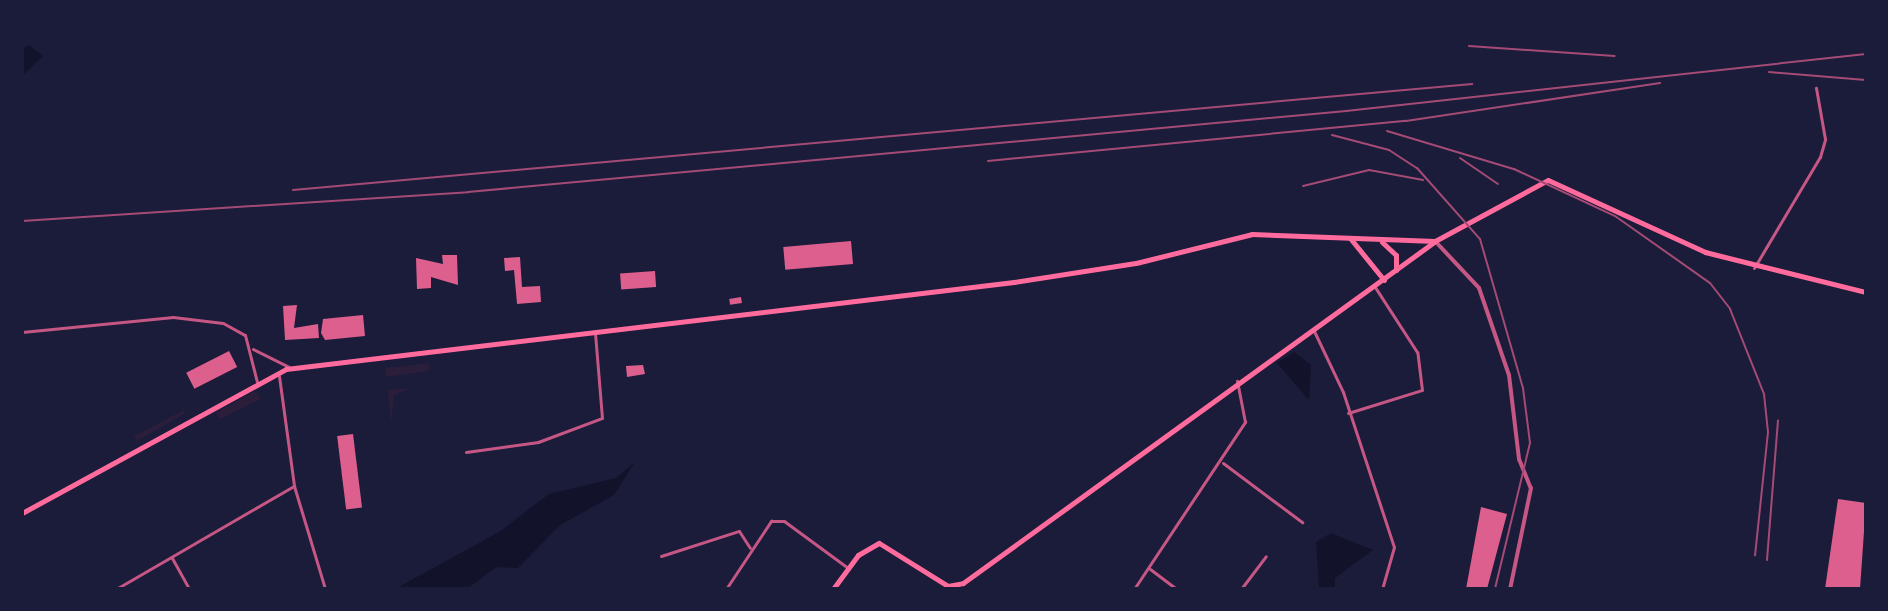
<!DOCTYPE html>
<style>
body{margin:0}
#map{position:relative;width:1888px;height:611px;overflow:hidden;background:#1b1b3a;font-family:Roboto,sans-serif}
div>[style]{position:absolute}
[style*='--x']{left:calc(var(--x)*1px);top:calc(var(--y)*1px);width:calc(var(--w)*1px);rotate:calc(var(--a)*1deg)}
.green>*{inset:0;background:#2a1e3b}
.water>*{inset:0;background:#12122b}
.building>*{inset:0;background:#dd5f8e;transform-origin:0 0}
.minor>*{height:3px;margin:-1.5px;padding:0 1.5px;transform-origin:1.5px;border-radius:1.5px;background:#c65784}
.tertiary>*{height:4px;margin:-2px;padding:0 2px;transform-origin:2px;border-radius:2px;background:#c65784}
.secondary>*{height:5px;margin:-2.5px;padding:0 2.5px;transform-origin:2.5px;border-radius:2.5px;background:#ff6b9d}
.rail>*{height:2px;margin:-1px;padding:0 1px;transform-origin:1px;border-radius:1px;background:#a44b75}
span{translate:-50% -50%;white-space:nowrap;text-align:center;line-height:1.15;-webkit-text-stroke:6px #1b1b3a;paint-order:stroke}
.frame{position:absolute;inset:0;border:24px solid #1b1b3a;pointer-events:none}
</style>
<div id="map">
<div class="green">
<div style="clip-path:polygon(429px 363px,429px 371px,386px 377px,385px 368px)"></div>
<div style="clip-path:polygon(410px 388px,394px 395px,391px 425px,388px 390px)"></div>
<div style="clip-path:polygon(255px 391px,261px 399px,220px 419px,216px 413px)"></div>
<div style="clip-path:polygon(184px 410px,184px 414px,137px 441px,134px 436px)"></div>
</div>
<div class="water">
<div style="clip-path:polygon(29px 45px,43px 56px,22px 76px,22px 49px)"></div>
<div style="clip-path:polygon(1294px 352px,1311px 365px,1309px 400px,1277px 363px)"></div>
<div style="clip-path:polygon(635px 462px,614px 495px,560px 525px,518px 568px,496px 567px,467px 589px,395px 589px,499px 532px,549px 494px,616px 478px)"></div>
<div style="clip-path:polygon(1331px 533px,1373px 550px,1335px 578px,1335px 589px,1319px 589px,1316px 542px)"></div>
</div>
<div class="building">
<div style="left:851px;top:241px;width:23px;height:68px;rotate:85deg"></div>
<div style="clip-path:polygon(442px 255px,457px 255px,458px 285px,431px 277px,431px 288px,417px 289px,416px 258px,443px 264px)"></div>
<div style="clip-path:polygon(520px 257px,522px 287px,540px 286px,541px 302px,517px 304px,514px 270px,505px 271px,504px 258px)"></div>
<div style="left:655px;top:271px;width:16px;height:35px;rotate:86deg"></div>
<div style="left:741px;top:297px;width:6px;height:12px;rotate:81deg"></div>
<div style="clip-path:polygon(297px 305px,294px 328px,318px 324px,319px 338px,285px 340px,283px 306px)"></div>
<div style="clip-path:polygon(363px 315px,365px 336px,325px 340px,321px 333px,323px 319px)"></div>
<div style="left:229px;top:351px;width:18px;height:48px;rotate:63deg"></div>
<div style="clip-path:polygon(643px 365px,645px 374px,627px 377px,626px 366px)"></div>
<div style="left:353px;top:434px;width:74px;height:16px;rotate:83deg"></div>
<div style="clip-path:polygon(1838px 499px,1866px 503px,1860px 589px,1825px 589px)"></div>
<div style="clip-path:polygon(1481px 507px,1507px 514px,1487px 589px,1466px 589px)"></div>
</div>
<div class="minor">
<div style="--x:1754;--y:268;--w:129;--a:-59.3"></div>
<div style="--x:1820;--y:157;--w:19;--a:-74"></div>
<div style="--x:1825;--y:139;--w:52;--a:-100"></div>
<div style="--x:1314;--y:331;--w:68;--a:64.6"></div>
<div style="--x:1343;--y:392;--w:163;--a:71.8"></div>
<div style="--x:1394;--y:547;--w:44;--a:105.9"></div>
<div style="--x:22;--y:332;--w:152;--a:-5.7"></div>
<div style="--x:173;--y:317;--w:50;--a:6.8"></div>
<div style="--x:223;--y:323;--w:25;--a:29"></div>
<div style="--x:245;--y:335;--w:49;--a:75.7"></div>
<div style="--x:253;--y:349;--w:40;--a:26.6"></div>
<div style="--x:279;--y:376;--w:111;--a:82.2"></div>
<div style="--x:294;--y:486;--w:108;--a:73.2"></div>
<div style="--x:1348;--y:413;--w:77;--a:-17.3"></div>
<div style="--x:1422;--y:390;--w:38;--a:-97"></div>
<div style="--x:1417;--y:352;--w:77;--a:-122.9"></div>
<div style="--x:466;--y:452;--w:73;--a:-7.9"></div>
<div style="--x:538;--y:442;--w:68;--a:-20.6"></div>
<div style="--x:602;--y:418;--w:85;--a:-94.7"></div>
<div style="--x:1223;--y:463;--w:99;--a:36.8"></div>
<div style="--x:661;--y:556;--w:82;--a:-17.8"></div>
<div style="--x:739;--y:531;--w:20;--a:57"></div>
<div style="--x:172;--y:558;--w:35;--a:61"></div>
<div style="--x:1150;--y:569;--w:34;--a:37"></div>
<div style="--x:116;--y:589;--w:206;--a:-30.1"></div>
<div style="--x:726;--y:589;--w:82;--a:-56.5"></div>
<div style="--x:771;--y:521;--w:13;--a:0"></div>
<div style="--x:784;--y:521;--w:79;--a:36.3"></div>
<div style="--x:1134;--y:589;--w:201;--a:-56.4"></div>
<div style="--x:1245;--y:422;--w:42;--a:-101"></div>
<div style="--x:1241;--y:589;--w:41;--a:-52.9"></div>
</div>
<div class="tertiary">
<div style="--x:1435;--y:241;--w:64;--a:46.9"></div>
<div style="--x:1479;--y:288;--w:92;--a:71"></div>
<div style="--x:1509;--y:375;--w:85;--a:83.2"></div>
<div style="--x:1519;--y:459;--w:31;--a:68"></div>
<div style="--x:1531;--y:488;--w:103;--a:101.7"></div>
</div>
<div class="secondary">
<div style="--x:1350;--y:238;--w:54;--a:51"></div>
<div style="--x:1382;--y:242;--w:19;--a:43"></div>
<div style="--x:1396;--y:255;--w:15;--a:90"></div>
<div style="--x:22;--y:513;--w:301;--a:-28.6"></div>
<div style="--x:286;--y:369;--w:733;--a:-6.81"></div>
<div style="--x:1014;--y:282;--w:123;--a:-8.9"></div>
<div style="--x:1136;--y:263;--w:120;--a:-14"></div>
<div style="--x:1252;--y:234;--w:183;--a:2.2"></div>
<div style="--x:1435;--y:241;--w:128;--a:-28.4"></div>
<div style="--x:1548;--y:180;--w:173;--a:24.6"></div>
<div style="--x:1705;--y:252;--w:166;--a:14"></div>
<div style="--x:833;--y:589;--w:42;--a:-53.7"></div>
<div style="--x:858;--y:555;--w:24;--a:-30"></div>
<div style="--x:879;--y:543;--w:81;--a:31.9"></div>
<div style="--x:948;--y:586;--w:15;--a:-11"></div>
<div style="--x:963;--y:583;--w:581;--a:-35.9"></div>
</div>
<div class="rail">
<div style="--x:1469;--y:46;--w:146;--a:3.9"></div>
<div style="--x:1769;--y:72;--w:97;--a:4.7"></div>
<div style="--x:1387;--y:131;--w:133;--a:16.7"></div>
<div style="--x:1514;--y:169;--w:111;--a:25"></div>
<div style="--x:1615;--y:216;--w:116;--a:35.2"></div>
<div style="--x:1710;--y:283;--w:33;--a:52"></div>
<div style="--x:1730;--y:309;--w:92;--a:68.2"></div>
<div style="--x:1764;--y:394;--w:38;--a:84"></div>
<div style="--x:1768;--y:432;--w:124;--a:96"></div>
<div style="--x:1332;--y:135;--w:59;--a:14.7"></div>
<div style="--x:1389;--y:150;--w:33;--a:33"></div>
<div style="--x:1417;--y:168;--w:95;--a:48.4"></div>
<div style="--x:1480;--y:239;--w:155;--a:73.9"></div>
<div style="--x:1523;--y:388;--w:55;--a:82.7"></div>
<div style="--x:1530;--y:443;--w:150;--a:103.5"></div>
<div style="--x:1460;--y:158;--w:46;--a:34.4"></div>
<div style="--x:988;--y:161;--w:420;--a:-5.5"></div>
<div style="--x:1406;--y:121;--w:257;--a:-8.5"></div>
<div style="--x:1303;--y:186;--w:68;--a:-13.6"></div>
<div style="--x:1369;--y:170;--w:55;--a:10.5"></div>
<div style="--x:293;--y:190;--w:1184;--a:-5.14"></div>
<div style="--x:22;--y:221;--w:447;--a:-3.7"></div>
<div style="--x:468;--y:192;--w:882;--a:-5.27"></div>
<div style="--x:1346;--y:111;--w:523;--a:-6.26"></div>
<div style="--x:1767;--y:560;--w:140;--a:-85.5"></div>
</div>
<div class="frame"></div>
</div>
